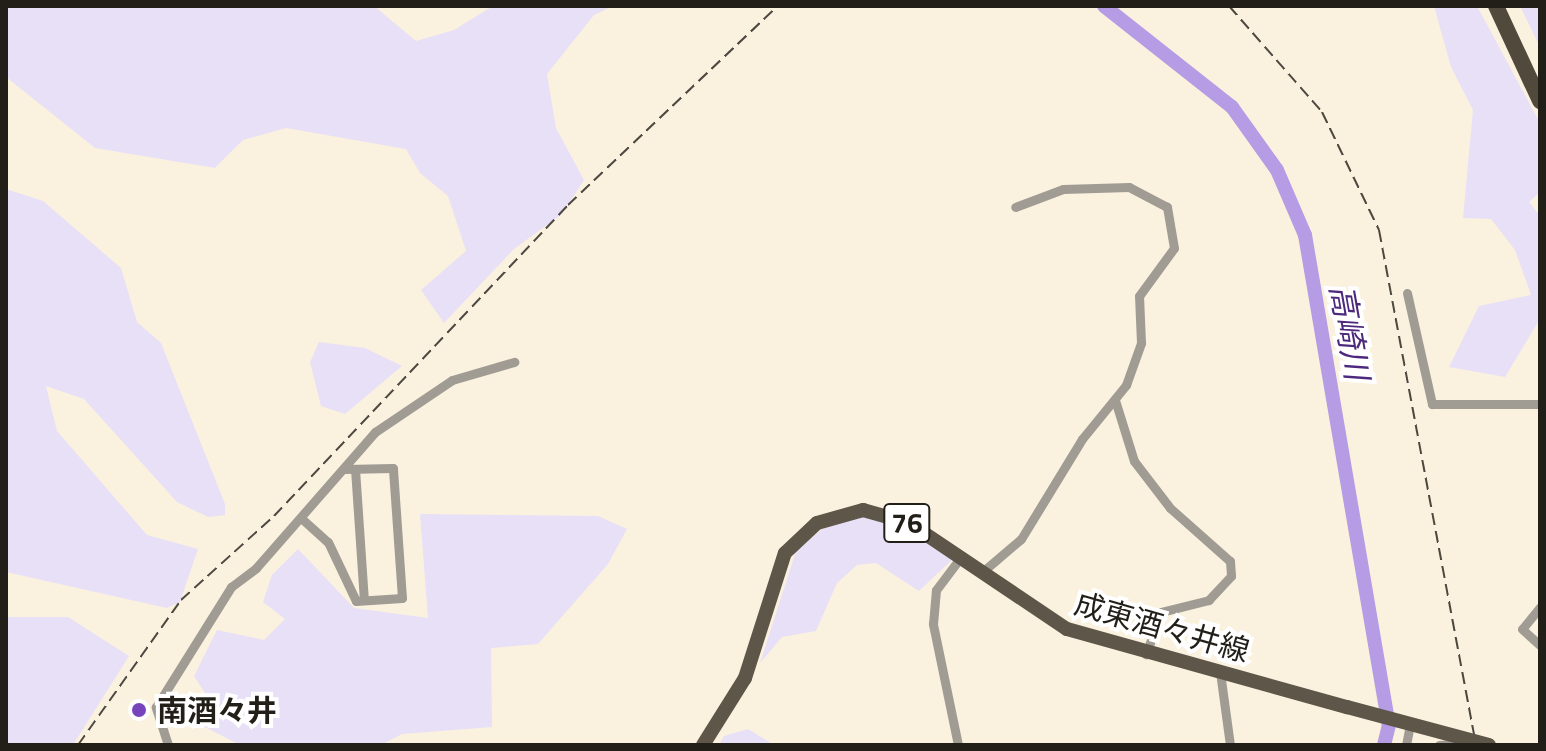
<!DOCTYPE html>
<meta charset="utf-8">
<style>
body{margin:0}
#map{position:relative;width:1546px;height:751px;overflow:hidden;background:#fbf1df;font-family:"Titillium Web","Noto Sans JP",sans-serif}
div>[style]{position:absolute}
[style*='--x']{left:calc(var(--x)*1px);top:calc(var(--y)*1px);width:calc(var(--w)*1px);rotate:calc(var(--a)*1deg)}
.green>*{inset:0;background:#e7e0f7}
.river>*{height:14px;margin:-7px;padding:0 7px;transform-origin:7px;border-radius:7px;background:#b59ce4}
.minor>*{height:9px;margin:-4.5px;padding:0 4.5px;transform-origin:4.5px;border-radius:4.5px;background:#a09c94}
.primary>*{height:14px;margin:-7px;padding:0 7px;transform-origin:7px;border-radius:7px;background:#5d5649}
.trunk>*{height:16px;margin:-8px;padding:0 8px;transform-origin:8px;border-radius:8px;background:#514a3c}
.rail>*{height:2px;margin-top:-1px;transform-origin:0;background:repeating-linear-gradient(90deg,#4c473f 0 12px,transparent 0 18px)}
.primary-bridge>*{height:14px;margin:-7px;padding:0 7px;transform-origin:7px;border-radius:7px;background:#5d5649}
.dots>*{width:22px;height:22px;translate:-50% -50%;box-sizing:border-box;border:4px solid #fff;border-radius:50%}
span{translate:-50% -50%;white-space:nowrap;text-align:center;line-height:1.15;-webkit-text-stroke:8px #fff;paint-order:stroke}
.shield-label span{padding:2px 6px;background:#fff;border:2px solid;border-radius:6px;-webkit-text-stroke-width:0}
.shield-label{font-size:28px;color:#221e18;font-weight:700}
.street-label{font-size:30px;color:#221e18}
.poi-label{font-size:30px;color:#221e18;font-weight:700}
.left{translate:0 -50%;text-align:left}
.water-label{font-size:32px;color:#4d297d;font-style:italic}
.frame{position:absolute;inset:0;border:8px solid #221e18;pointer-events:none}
</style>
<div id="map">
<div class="green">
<div style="clip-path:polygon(6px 6px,374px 6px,416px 41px,454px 30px,493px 6px,613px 6px,594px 15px,547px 74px,556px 128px,584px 180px,562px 214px,514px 249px,444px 323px,421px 290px,466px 251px,448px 196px,420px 173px,406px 149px,286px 128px,243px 140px,215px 168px,95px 148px,6px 77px)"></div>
<div style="clip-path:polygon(1434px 6px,1477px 6px,1540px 123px,1540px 192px,1529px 202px,1540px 216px,1540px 319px,1505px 377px,1449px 367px,1479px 306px,1531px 295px,1515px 250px,1491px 219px,1463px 218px,1473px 110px,1451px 67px)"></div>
<div style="clip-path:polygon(1520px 6px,1540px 6px,1540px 47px)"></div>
<div style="clip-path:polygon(6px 189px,43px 201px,121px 268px,137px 322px,161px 343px,225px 504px,225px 515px,208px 517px,177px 502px,84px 399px,46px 386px,57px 431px,147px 535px,198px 549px,180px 602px,167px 608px,6px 572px)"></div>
<div style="clip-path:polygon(319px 342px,365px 348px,402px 366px,345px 414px,321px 406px,310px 362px)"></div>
<div style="clip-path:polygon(420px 514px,598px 516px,627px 529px,608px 564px,538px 644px,491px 648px,492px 727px,402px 734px,381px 745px,240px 745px,201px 725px,212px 704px,194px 676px,217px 630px,264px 640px,285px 619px,263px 602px,272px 575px,298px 549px,354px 608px,428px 618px)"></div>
<div style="clip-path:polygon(868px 516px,894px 520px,955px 557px,919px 591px,876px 563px,857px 565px,837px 583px,816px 631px,782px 637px,760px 663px,796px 551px,826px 526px)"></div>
<div style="clip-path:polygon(6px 617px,68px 617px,129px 656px,73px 745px,6px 745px)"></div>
<div style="clip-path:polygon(748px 729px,774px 745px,719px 745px,724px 736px)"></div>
</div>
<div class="river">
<div style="--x:1104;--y:6;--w:163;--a:38.3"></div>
<div style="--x:1232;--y:107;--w:77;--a:54.5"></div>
<div style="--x:1277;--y:170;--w:71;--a:66.7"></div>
<div style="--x:1305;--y:235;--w:497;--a:80.3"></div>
<div style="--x:1389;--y:725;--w:21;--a:104"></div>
</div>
<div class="minor">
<div style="--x:1407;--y:293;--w:114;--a:77.3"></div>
<div style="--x:1432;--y:404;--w:108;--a:0"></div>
<div style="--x:1115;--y:400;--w:64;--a:72.7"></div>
<div style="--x:1134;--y:461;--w:59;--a:52.5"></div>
<div style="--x:1170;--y:508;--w:80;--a:41.5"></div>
<div style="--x:1230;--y:561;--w:15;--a:86"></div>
<div style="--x:1231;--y:576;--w:33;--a:133"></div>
<div style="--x:1209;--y:600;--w:49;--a:166"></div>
<div style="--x:1161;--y:612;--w:45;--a:109.7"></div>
<div style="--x:355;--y:469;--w:131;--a:86.1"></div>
<div style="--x:301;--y:518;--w:36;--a:42"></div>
<div style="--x:328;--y:542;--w:65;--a:64.6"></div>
<div style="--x:356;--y:601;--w:46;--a:-3.7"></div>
<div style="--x:402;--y:598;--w:130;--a:-94"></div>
<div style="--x:393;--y:468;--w:48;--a:178.8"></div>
<div style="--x:981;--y:573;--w:52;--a:-40.4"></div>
<div style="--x:1021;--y:539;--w:117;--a:-58.6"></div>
<div style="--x:1082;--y:439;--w:70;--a:-50.8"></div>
<div style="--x:1126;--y:385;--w:45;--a:-70.3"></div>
<div style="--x:1141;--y:343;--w:47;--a:-92.4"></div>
<div style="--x:1139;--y:296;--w:59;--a:-53.9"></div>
<div style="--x:1174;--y:248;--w:42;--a:-99.7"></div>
<div style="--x:1167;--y:207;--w:43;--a:-152.2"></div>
<div style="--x:1129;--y:187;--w:66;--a:178.3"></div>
<div style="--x:1063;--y:189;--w:51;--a:159.4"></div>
<div style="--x:1540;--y:607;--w:28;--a:129"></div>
<div style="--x:1522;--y:629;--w:24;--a:42"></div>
<div style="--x:1220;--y:672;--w:74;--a:82.2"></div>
<div style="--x:168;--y:745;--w:40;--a:-108"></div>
<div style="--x:156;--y:707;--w:142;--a:-58"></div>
<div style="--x:231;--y:587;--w:31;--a:-37"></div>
<div style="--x:256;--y:568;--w:181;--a:-48.8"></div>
<div style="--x:375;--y:432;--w:93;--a:-34"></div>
<div style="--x:452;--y:380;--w:65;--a:-16.2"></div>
<div style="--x:958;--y:745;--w:124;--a:-101.7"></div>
<div style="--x:933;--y:624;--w:34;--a:-85"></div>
<div style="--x:936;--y:590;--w:41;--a:-52.9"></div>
<div style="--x:1406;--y:745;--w:21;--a:-79"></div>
<div style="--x:1439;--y:745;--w:24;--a:-5"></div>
</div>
<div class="primary">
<div style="--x:703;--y:745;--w:79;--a:-57.9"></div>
<div style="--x:745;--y:678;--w:131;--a:-72.3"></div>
<div style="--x:785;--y:553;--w:44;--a:-43.2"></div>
<div style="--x:817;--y:523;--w:48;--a:-15.8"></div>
<div style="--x:863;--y:510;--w:48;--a:15.8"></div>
<div style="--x:909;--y:523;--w:190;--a:33.9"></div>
<div style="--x:1067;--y:629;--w:291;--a:15.6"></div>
</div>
<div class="trunk">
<div style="--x:1496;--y:6;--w:105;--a:65.1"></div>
</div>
<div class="rail">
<div style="--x:1229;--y:6;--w:141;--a:48.7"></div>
<div style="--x:1322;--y:112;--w:131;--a:64.2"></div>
<div style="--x:1379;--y:230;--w:524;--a:79.33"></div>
<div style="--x:78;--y:745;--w:178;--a:-54.6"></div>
<div style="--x:181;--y:600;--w:125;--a:-42.1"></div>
<div style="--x:274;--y:516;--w:428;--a:-46.6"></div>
<div style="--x:568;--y:205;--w:289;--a:-43.5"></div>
</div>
<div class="primary-bridge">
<div style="--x:1347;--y:707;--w:147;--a:15"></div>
</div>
<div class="dots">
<div style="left:139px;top:710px;background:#7744bc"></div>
</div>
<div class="shield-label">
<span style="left:907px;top:523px">76</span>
</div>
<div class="street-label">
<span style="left:1162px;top:627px;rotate:16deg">成東酒々井線</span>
</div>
<div class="poi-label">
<span class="left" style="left:157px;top:710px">南酒々井</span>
</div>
<div class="water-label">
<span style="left:1350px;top:332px;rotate:80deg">高崎川</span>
</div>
<div class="frame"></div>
</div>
